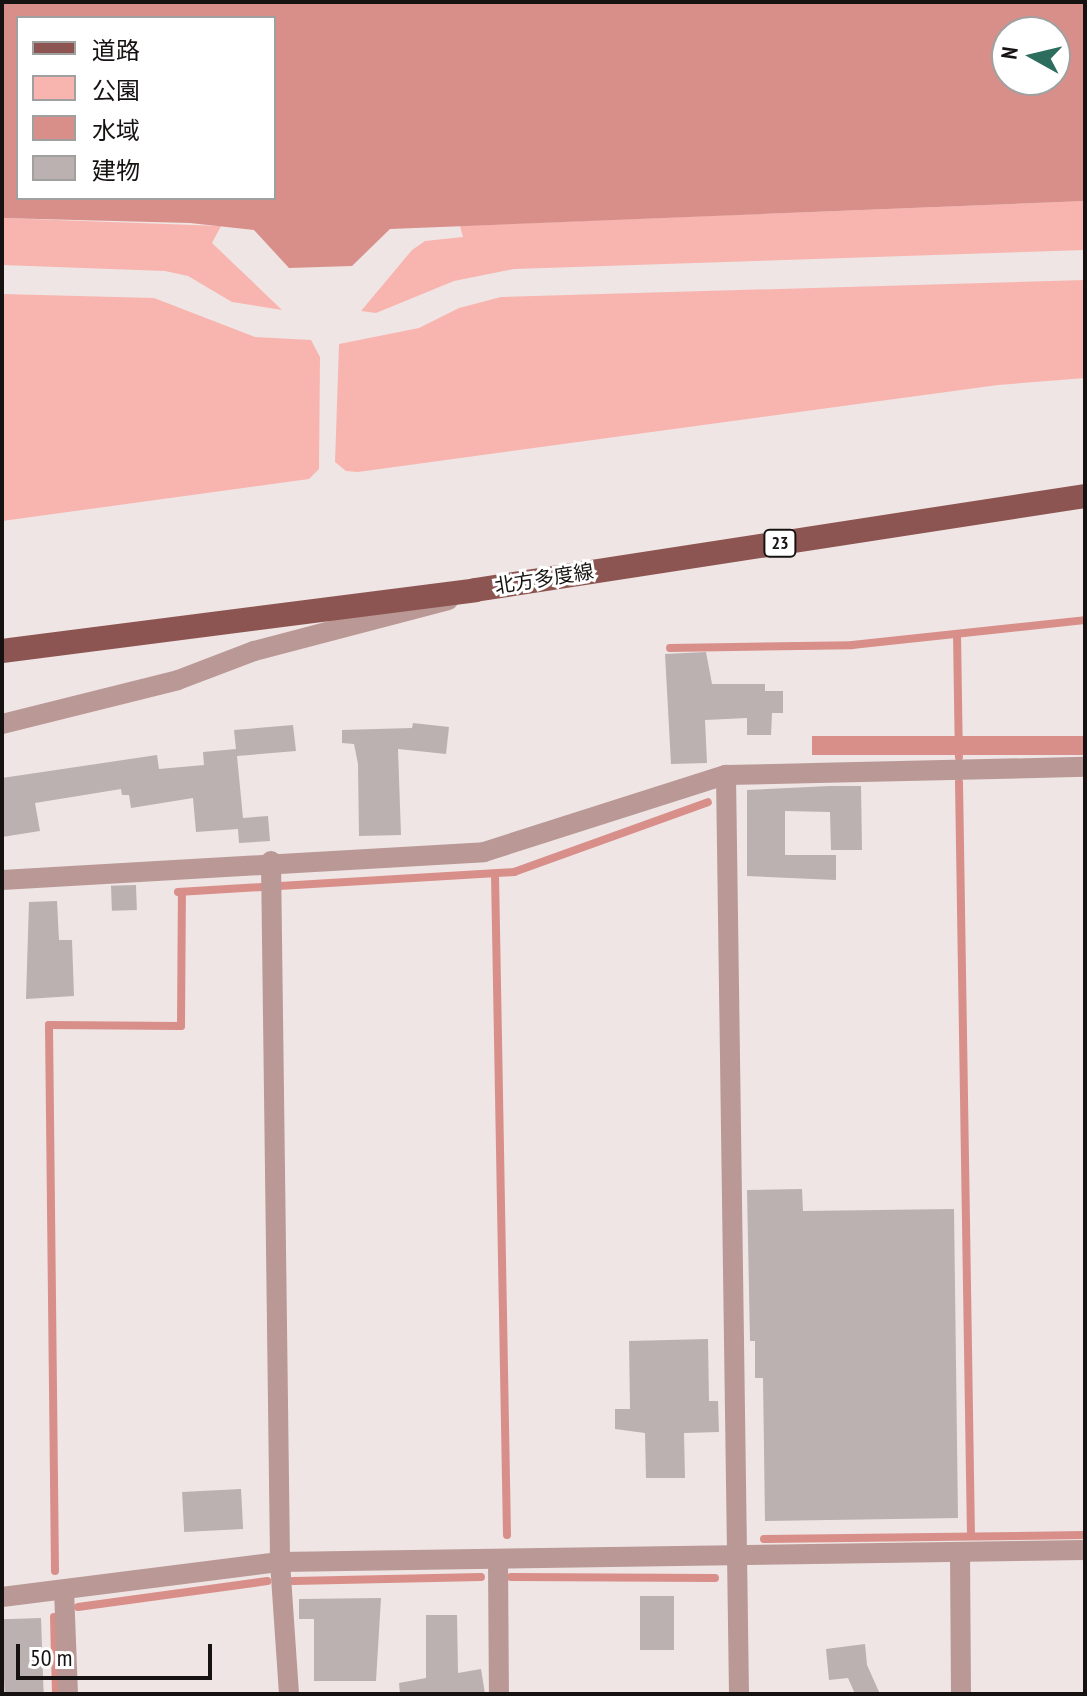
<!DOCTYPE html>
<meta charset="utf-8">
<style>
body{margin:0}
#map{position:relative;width:1087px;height:1696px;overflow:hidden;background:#efe5e4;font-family:"PT Sans Narrow","Noto Sans JP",sans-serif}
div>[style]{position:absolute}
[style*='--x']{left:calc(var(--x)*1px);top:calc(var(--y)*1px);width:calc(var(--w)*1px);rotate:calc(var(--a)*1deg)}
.green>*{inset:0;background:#f8b5b0}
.water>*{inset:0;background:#d88f8a;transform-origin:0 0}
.stream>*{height:8px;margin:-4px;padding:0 4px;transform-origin:4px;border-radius:4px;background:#d88f8a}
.building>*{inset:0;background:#bab1b0;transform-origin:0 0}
.minor>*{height:20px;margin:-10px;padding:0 10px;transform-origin:10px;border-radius:10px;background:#b99895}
.primary>*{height:24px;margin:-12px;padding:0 12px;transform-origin:12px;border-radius:12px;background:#8d5551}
span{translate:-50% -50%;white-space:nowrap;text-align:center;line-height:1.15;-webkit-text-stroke:6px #fff;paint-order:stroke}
.shield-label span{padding:2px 6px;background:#fff;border:2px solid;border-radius:6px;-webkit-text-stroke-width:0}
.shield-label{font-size:18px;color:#151211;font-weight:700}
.street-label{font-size:20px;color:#151211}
.frame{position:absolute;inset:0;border:4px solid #151211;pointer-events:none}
.legend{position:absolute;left:16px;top:16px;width:260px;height:184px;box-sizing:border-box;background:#fff;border:2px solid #a1a0a0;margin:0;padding:10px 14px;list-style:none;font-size:24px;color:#151211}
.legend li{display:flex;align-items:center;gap:16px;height:40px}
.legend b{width:40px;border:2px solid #a1a0a0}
.north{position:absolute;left:991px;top:16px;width:80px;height:80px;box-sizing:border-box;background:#fff;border:2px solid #a1a0a0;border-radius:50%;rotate:278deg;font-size:22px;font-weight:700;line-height:32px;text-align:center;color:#151211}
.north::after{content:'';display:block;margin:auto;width:28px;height:36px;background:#2c6d5d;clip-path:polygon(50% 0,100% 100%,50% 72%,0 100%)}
.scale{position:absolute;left:16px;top:1644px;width:196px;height:36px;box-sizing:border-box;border:4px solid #151211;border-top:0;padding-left:10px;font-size:24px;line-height:28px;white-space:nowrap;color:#151211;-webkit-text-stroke:6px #fff;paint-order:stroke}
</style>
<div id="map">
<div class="green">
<div style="clip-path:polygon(1085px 201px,1085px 250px,514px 269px,454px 281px,376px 313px,361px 311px,412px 250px,425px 241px,463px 237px,460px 226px)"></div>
<div style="clip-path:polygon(2px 218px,221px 226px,212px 243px,282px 310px,232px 302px,188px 276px,165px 271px,2px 265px)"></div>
<div style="clip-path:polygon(1085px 280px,1085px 378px,998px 385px,358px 472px,346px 471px,335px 462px,339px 344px,419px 328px,459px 308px,501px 297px)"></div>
<div style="clip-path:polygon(2px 294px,154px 298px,255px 337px,311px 340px,320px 357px,319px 469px,309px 479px,2px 521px)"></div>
</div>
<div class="water">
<div style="clip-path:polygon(evenodd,2px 2px,1085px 2px,1085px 201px,390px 229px,352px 266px,289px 268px,254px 230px,190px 223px,2px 218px,2px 2px,18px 18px,274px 18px,274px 198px,18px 198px,18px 18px,2px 2px,1007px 32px,1055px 32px,1055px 80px,1007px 80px,1007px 32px)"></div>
<div style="left:1085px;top:736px;width:19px;height:273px;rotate:90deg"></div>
</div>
<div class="stream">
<div style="--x:957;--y:634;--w:123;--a:89.1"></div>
<div style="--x:670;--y:648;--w:182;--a:-0.9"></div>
<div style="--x:852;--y:645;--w:234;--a:-6.1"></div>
<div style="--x:959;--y:782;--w:754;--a:89.09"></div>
<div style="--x:495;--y:874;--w:661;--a:88.96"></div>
<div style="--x:178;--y:892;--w:337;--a:-3.4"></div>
<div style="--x:514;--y:872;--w:206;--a:-19.8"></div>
<div style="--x:764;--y:1539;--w:321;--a:-0.7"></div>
<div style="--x:55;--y:1571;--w:546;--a:-90.63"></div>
<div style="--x:49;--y:1025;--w:132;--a:0.4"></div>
<div style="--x:181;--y:1026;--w:134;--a:-89.6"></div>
<div style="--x:511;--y:1577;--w:204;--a:0.3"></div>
<div style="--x:293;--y:1581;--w:188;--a:-1.2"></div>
<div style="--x:78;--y:1607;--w:191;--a:-7.8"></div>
<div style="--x:54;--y:1617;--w:77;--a:88.5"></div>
</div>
<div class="building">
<div style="clip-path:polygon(706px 652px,712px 684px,765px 684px,765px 691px,783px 691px,783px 713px,772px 713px,771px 735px,747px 735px,747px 718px,705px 720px,707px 763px,671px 764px,665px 654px)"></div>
<div style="clip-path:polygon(413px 723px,449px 727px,446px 754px,398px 749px,401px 835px,359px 836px,358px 764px,354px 744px,342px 743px,342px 730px,412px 728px)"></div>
<div style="clip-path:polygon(293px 725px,296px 751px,237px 756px,243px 818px,268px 816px,270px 841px,239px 843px,238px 829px,196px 832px,193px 798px,131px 808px,129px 795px,122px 795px,121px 789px,35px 803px,40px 831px,2px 837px,2px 778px,157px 755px,159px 769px,204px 765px,203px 752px,236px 749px,234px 730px)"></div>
<div style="clip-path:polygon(830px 786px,861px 786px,862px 850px,831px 850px,830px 812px,785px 811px,785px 855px,836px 855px,836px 880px,747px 876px,747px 790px)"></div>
<div style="left:136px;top:885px;width:25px;height:25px;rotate:88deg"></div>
<div style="clip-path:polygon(57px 901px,59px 940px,72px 940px,74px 996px,26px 999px,29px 902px)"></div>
<div style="clip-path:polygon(802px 1189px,803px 1211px,954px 1209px,958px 1518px,765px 1521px,763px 1378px,755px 1378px,755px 1341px,750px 1341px,747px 1190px)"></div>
<div style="clip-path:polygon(708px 1339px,709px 1401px,718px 1401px,719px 1432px,684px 1433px,685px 1478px,646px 1478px,645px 1433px,615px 1429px,615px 1409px,630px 1409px,629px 1341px)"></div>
<div style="left:241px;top:1489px;width:40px;height:59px;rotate:87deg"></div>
<div style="left:640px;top:1596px;width:34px;height:54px"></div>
<div style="clip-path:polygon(381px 1598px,376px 1681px,314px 1681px,314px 1619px,299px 1619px,299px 1599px)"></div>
<div style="clip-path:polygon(426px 1615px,457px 1615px,458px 1673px,481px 1669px,485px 1694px,400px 1694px,399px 1683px,426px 1678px)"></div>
<div style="left:41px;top:1618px;width:76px;height:39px;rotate:88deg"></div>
<div style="clip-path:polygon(865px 1644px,867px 1665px,880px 1694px,855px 1694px,848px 1678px,829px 1680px,826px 1649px)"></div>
</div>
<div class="minor">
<div style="--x:2;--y:724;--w:181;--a:-14"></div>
<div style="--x:178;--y:680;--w:81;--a:-20.9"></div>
<div style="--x:254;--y:651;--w:201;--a:-14.7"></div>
<div style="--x:726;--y:775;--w:919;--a:89.19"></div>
<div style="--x:271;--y:861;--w:701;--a:89.26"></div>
<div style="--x:280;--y:1562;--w:132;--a:86.1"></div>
<div style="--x:2;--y:880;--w:483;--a:-3.3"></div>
<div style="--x:484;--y:852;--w:254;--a:-17.7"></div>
<div style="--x:726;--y:775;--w:359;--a:-1.3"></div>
<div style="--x:960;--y:1552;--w:142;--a:89.6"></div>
<div style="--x:498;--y:1560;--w:134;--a:89.6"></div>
<div style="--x:64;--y:1590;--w:104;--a:87.8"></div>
<div style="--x:2;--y:1597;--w:280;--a:-7.2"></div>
<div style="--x:280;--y:1562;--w:805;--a:-0.85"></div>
</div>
<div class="primary">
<div style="--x:2;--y:651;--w:477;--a:-7.3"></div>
<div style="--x:475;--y:590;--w:617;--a:-8.76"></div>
</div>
<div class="shield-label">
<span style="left:780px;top:543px">23</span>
</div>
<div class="street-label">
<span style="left:544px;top:579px;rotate:-9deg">北方多度線</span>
</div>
<div class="frame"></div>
<ul class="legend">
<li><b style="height:10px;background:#8d5551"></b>道路</li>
<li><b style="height:22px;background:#f8b5b0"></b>公園</li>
<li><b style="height:22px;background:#d88f8a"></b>水域</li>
<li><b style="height:22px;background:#bab1b0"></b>建物</li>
</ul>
<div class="north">N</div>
<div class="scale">50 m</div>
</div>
